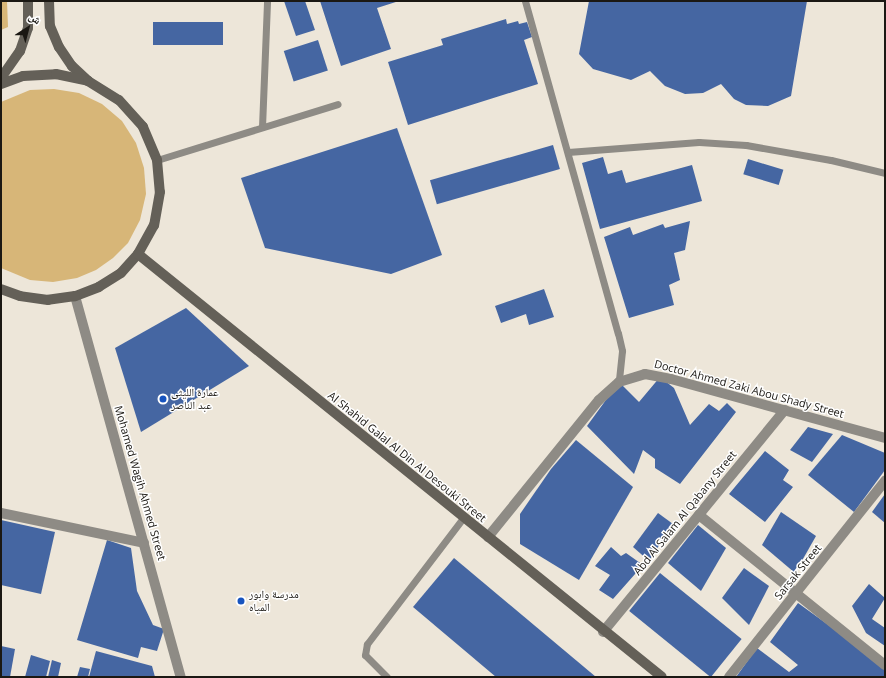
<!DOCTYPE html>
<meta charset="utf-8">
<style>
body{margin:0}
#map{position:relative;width:886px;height:678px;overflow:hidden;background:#ede6d9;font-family:"Open Sans","Noto Naskh Arabic",sans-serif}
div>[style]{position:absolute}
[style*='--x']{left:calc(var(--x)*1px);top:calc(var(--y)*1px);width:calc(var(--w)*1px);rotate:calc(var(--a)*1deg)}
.green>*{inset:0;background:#d7b678}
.building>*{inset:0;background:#4566a2;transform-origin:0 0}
.service>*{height:7px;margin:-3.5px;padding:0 3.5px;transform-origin:3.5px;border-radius:3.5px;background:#8e8b85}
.minor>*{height:10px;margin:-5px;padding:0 5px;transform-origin:5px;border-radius:5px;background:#8e8b85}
.secondary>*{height:10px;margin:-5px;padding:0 5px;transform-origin:5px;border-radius:5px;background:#646058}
.dots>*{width:11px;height:11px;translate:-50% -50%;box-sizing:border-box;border:2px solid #fff;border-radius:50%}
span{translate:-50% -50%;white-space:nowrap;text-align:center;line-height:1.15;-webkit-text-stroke:3px #fff;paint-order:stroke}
.street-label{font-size:11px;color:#1b1813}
.poi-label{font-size:11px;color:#1b1813}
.left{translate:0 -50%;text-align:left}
.frame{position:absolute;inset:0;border:2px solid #1b1813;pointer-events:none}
.north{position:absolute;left:8px;top:8px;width:40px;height:40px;-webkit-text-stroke:3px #fff;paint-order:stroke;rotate:36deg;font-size:11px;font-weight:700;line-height:16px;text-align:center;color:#1b1813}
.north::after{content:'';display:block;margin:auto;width:14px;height:18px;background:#1b1813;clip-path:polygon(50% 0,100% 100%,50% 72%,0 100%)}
</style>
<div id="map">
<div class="green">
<div style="clip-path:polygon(1px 1px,7px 1px,8px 27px,1px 30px)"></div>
<div style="clip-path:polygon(54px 89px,79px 93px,102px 104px,122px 121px,136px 143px,144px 168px,146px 194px,140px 220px,128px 243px,113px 258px,96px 270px,77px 278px,53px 282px,30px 280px,1px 268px,1px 102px,30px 90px)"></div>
</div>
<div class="building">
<div style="clip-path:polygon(284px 1px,305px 1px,315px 30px,296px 36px)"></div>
<div style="clip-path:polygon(320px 1px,399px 1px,377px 8px,391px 49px,341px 66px)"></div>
<div style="clip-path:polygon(589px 1px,807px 1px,791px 96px,768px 106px,746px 105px,734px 99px,721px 84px,703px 93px,685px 94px,665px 86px,650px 71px,631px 80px,593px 69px,579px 54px)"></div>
<div style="clip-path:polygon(506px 19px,507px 24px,518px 21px,519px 24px,527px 22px,532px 37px,524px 40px,538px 84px,408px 125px,388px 62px,443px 45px,441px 39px)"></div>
<div style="left:223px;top:22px;width:23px;height:70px;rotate:90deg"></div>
<div style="left:318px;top:40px;width:32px;height:36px;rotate:72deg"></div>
<div style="clip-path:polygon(397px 128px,442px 255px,391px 274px,265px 248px,241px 178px)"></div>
<div style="left:553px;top:145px;width:25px;height:128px;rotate:74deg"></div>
<div style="clip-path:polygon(603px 157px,608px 174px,622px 170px,626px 183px,692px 165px,702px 201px,600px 229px,582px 163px)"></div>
<div style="left:748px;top:159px;width:37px;height:16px;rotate:17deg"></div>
<div style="clip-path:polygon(690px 221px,685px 250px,674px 253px,680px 280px,669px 285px,674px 305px,629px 318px,604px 237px,630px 227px,633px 235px,663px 224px,665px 228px)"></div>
<div style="clip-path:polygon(544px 289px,554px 317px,529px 325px,526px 314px,501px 323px,495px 306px)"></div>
<div style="clip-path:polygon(186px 308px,249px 366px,141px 432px,115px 348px)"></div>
<div style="clip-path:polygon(660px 377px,674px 388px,690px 425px,709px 404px,719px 411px,727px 403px,736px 412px,680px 484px,655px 468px,655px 459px,643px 450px,634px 474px,587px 426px,619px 382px,639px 402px)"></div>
<div style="clip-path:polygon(808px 427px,833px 434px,812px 462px,790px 450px)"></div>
<div style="clip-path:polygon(842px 435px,885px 453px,885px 470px,854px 512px,808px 475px)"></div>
<div style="clip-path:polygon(576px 440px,633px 487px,579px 580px,520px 544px,520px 514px,551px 469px)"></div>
<div style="clip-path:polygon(765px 451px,789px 470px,783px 480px,793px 487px,765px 522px,729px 494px)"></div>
<div style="clip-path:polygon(885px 494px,885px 523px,872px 512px)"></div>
<div style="clip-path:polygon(781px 512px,816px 536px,795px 573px,762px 545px)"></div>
<div style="clip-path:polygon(658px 513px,673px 524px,649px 561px,633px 547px)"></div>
<div style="clip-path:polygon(1px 520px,55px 532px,41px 594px,1px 585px)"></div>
<div style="clip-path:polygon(698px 525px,726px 548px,701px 591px,668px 563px)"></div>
<div style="clip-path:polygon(107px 540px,131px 548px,137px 591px,153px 625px,164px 629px,157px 651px,141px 647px,138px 658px,77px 640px)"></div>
<div style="clip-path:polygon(611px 547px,621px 556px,626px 553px,643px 565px,613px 599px,599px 590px,610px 575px,595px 566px)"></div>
<div style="clip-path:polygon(454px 558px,596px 677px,496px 677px,413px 607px)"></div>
<div style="clip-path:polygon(744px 568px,769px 586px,749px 625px,722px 598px)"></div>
<div style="left:660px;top:573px;width:105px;height:49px;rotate:39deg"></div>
<div style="clip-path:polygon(869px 584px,885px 598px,872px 619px,885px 628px,885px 646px,866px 633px,852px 606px)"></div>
<div style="clip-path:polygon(798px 603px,885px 666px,885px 677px,736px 677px,757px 648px,789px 672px,798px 665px,770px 642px)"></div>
<div style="clip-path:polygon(1px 646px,15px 649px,10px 677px,1px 677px)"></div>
<div style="clip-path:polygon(96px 651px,152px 666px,155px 677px,89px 677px)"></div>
<div style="clip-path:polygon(31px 655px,50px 661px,46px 677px,25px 677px)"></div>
<div style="clip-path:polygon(52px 660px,61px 663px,58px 677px,48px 677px)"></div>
<div style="clip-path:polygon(80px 667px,90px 669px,88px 677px,77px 677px)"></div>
</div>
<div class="service">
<div style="--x:525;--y:1;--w:345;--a:74.4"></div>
<div style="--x:618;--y:333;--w:18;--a:77"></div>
<div style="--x:622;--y:351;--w:31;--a:96"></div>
<div style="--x:262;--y:127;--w:126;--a:-87.7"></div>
<div style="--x:568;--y:152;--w:131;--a:-4.4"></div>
<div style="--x:699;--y:142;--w:47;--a:3.7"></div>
<div style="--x:746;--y:145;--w:86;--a:10"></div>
<div style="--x:831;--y:160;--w:56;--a:13.5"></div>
<div style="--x:157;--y:160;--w:189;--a:-17.2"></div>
<div style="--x:387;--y:677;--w:31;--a:-135"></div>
<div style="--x:365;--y:655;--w:11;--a:-80"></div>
<div style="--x:367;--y:644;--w:158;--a:-52.7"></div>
</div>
<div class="minor">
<div style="--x:75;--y:296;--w:395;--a:74.5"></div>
<div style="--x:1;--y:513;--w:146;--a:11.8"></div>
<div style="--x:699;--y:515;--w:239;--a:38.9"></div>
<div style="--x:488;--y:537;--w:176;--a:-51"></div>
<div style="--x:599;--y:400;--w:27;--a:-42"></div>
<div style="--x:619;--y:382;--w:27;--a:-17"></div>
<div style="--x:645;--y:374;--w:26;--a:11"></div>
<div style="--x:671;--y:379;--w:222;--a:15.4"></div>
<div style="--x:603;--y:632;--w:287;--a:-50.7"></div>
<div style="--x:729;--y:677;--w:251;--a:-51.5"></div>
</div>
<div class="secondary">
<div style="--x:49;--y:1;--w:25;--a:88"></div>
<div style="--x:50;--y:26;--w:23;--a:67"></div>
<div style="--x:59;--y:47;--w:23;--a:56"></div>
<div style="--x:72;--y:66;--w:22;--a:43"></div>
<div style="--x:1;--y:78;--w:33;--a:-55"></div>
<div style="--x:20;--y:51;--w:24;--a:-71"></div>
<div style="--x:28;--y:28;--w:27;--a:-90"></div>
<div style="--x:1;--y:84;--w:23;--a:-20"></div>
<div style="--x:23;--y:76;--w:33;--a:-3"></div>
<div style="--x:56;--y:74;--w:33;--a:12"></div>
<div style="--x:88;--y:81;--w:36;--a:32"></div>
<div style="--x:119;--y:100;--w:36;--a:48"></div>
<div style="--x:143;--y:127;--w:36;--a:67"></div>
<div style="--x:157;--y:160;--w:32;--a:85"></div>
<div style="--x:160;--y:192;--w:34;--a:100"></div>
<div style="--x:154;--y:225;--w:33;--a:119"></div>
<div style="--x:138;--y:254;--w:25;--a:132"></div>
<div style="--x:121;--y:273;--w:26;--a:148"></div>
<div style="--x:99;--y:287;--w:26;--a:159"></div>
<div style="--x:75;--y:296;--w:27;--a:172"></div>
<div style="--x:48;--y:300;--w:28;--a:-172"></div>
<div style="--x:20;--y:296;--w:20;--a:-160"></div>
<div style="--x:138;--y:254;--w:673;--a:38.91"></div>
</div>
<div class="dots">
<div style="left:163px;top:399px;background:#1754bf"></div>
<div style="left:241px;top:601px;background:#1754bf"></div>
</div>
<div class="street-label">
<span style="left:749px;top:389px;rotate:15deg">Doctor Ahmed Zaki Abou Shady Street</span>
<span style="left:407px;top:457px;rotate:39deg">Al Shahid Galal Al Din Al Desouki Street</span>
<span style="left:140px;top:483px;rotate:74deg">Mohamed Wagih Ahmed Street</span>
<span style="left:685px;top:513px;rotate:-51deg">Abd Al Salam Al Qabany Street</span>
<span style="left:798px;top:572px;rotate:-51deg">Sarsak Street</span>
</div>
<div class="poi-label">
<span class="left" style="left:171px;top:399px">عمارة الليثى<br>عبد الناصر</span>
<span class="left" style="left:249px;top:601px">مدرسة وابور<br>المياه</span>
</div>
<div class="frame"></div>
<div class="north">ش</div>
</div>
